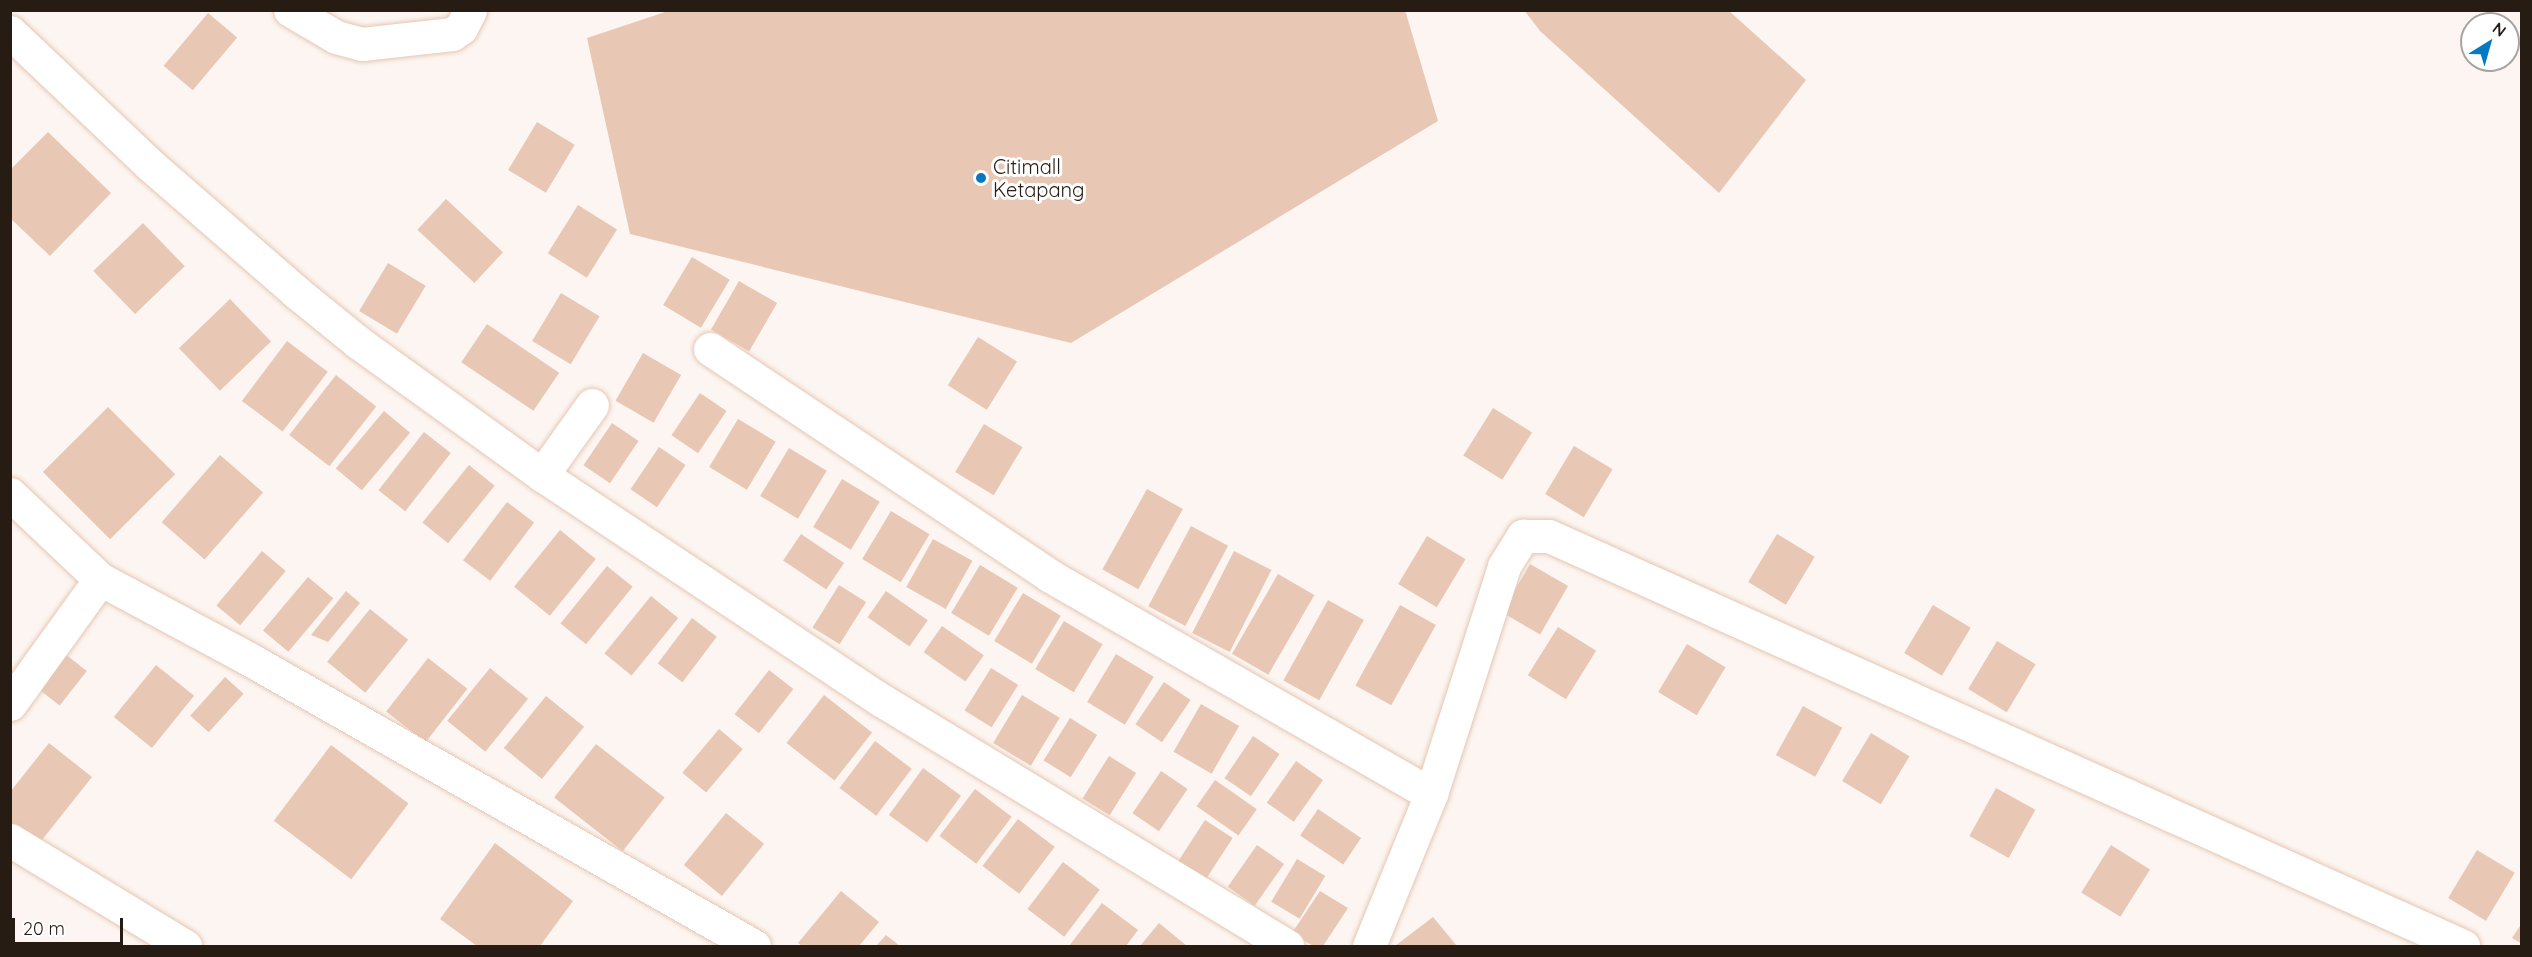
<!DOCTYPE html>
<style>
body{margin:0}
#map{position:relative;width:2532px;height:957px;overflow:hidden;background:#fcf5f1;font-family:Quicksand,sans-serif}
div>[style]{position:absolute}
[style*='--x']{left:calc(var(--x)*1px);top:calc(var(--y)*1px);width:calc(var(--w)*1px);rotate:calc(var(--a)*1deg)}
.building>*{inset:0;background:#e8c8b4;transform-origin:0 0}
.roads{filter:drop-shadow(0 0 2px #e6c6b2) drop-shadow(0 0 2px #e6c6b2)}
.minor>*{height:33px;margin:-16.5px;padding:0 16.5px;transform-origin:16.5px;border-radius:16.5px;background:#fff}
.dots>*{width:16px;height:16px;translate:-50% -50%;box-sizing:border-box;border:3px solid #fff;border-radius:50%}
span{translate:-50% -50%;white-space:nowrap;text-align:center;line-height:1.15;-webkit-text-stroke:6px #fff;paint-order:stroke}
.poi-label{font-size:20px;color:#271c14}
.left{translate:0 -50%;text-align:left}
.frame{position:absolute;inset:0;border:12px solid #271c14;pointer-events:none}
.north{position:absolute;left:2460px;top:12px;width:60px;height:60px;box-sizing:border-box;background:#fff;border:2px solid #a9a4a1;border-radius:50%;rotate:37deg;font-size:16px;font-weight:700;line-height:24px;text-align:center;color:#271c14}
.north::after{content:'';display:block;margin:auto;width:21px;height:27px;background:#057ac3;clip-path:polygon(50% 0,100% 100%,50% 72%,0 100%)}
.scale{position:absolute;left:12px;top:918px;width:111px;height:27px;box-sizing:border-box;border:3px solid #271c14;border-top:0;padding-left:8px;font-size:18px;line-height:21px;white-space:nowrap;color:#271c14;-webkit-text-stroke:4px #fff;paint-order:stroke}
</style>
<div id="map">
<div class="building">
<div style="clip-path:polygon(671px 10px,1405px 10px,1438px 121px,1071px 343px,630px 234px,587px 38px)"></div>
<div style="clip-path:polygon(1524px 10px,1728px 10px,1806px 80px,1719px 193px,1540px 31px)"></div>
<div style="left:208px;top:13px;width:38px;height:69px;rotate:40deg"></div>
<div style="left:537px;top:122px;width:44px;height:56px;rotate:31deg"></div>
<div style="clip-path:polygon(48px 132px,111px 193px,50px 256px,10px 218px,10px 170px)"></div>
<div style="left:446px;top:199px;width:78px;height:42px;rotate:43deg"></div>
<div style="left:578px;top:205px;width:46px;height:57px;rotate:32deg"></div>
<div style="left:143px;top:223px;width:60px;height:69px;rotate:46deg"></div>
<div style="left:692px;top:257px;width:44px;height:56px;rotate:31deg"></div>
<div style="left:388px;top:263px;width:44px;height:56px;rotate:31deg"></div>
<div style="left:739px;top:281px;width:44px;height:56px;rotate:30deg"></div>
<div style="left:561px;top:293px;width:45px;height:56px;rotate:31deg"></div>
<div style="left:230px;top:299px;width:59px;height:71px;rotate:46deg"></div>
<div style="left:487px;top:324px;width:87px;height:46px;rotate:34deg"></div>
<div style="left:978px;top:337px;width:46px;height:57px;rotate:32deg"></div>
<div style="left:287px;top:341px;width:51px;height:75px;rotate:37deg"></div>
<div style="left:643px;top:353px;width:44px;height:55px;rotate:30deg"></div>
<div style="left:336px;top:375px;width:51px;height:76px;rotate:38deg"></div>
<div style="left:700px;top:393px;width:32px;height:51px;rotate:34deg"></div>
<div style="left:108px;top:407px;width:95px;height:92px;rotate:45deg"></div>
<div style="left:1493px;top:408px;width:46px;height:56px;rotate:32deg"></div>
<div style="left:384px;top:411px;width:34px;height:75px;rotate:40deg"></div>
<div style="left:738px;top:419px;width:44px;height:56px;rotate:31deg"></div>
<div style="left:612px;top:423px;width:32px;height:51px;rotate:34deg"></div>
<div style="left:984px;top:424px;width:45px;height:56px;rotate:31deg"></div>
<div style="left:424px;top:432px;width:34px;height:74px;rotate:38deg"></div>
<div style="left:1574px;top:446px;width:45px;height:56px;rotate:31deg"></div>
<div style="left:659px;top:447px;width:32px;height:51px;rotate:34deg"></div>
<div style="left:789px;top:448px;width:44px;height:56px;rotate:31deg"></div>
<div style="left:220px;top:455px;width:57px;height:89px;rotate:41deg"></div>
<div style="left:469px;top:465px;width:33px;height:74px;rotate:39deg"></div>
<div style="left:842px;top:479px;width:44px;height:56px;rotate:31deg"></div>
<div style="left:1147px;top:489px;width:41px;height:92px;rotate:29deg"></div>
<div style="left:507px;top:502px;width:34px;height:73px;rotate:37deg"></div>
<div style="left:891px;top:511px;width:45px;height:56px;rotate:31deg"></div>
<div style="left:1191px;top:526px;width:42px;height:91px;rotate:28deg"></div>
<div style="left:560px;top:530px;width:46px;height:73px;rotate:39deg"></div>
<div style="left:801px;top:534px;width:52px;height:32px;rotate:34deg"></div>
<div style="left:1777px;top:534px;width:44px;height:56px;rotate:31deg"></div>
<div style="left:1427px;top:536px;width:45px;height:56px;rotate:31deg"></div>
<div style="left:933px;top:539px;width:45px;height:55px;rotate:29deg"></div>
<div style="left:262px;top:551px;width:31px;height:71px;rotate:40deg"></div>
<div style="left:1234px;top:551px;width:42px;height:92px;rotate:27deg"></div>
<div style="left:1530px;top:564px;width:44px;height:56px;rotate:30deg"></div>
<div style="left:980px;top:565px;width:44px;height:56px;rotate:31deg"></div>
<div style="left:607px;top:566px;width:33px;height:74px;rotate:39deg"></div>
<div style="left:1278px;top:574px;width:42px;height:92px;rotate:30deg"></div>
<div style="left:308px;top:577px;width:33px;height:70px;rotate:40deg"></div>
<div style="left:839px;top:585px;width:32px;height:50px;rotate:32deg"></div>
<div style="clip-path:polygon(346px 591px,360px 603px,328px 642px,311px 635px)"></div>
<div style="left:886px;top:591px;width:51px;height:32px;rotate:35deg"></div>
<div style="left:1023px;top:593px;width:44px;height:56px;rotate:31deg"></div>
<div style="left:651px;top:596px;width:35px;height:74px;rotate:39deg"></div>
<div style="left:1328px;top:600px;width:41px;height:92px;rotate:29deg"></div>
<div style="left:1400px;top:605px;width:41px;height:92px;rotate:29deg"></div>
<div style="left:1933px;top:605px;width:44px;height:56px;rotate:31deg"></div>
<div style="left:370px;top:609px;width:49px;height:68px;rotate:39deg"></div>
<div style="left:692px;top:618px;width:31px;height:57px;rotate:37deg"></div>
<div style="left:1064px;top:621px;width:45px;height:56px;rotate:31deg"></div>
<div style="left:942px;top:626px;width:51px;height:32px;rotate:35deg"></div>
<div style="left:1558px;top:627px;width:45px;height:57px;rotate:32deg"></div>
<div style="left:1997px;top:641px;width:45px;height:56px;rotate:31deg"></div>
<div style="left:1687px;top:644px;width:45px;height:56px;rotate:31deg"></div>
<div style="left:60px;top:650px;width:34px;height:44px;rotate:38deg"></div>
<div style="left:1116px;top:654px;width:44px;height:56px;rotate:31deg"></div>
<div style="left:428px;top:658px;width:50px;height:68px;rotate:38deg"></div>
<div style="left:156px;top:665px;width:49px;height:67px;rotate:39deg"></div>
<div style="left:490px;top:668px;width:49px;height:68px;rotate:39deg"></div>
<div style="left:991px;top:668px;width:32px;height:50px;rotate:32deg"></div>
<div style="left:769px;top:670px;width:31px;height:56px;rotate:38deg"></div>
<div style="left:225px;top:677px;width:25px;height:52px;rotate:42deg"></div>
<div style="left:1164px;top:682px;width:32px;height:51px;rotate:34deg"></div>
<div style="left:824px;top:695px;width:61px;height:61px;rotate:38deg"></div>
<div style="left:1022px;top:695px;width:44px;height:56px;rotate:31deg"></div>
<div style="left:546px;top:696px;width:49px;height:67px;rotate:39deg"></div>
<div style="left:1201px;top:704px;width:44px;height:55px;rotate:30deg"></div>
<div style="left:1803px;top:706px;width:45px;height:56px;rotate:29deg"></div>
<div style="left:1070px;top:718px;width:32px;height:50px;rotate:32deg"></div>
<div style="left:719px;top:729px;width:31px;height:57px;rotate:40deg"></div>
<div style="left:1871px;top:733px;width:45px;height:56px;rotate:31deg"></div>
<div style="left:1253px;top:736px;width:32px;height:51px;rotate:34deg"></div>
<div style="left:875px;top:741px;width:46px;height:59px;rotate:37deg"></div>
<div style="clip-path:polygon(49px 743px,92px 777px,34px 850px,10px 831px,10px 792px)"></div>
<div style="left:596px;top:744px;width:87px;height:68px;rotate:38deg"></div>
<div style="left:331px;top:745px;width:97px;height:95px;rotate:37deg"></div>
<div style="left:1109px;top:756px;width:32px;height:50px;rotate:32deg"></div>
<div style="left:1296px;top:761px;width:33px;height:51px;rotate:35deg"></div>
<div style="left:923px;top:768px;width:47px;height:58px;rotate:36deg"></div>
<div style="left:1161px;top:771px;width:32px;height:51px;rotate:34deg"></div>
<div style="left:1215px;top:780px;width:51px;height:32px;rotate:35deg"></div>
<div style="left:1996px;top:788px;width:45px;height:55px;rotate:29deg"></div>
<div style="left:975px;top:789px;width:46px;height:59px;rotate:37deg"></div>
<div style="left:1318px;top:809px;width:52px;height:32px;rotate:34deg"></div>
<div style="left:726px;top:813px;width:49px;height:67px;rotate:39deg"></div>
<div style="left:1018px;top:819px;width:46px;height:59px;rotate:37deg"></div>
<div style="left:1205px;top:820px;width:33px;height:51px;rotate:33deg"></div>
<div style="clip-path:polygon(495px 843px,573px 901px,540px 946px,477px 946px,440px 919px)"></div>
<div style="left:1257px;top:845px;width:33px;height:51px;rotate:35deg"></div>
<div style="left:2111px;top:845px;width:46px;height:56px;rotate:32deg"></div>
<div style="left:2477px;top:850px;width:44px;height:56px;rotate:31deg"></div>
<div style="left:1297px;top:859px;width:33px;height:50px;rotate:31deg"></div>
<div style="left:1063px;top:862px;width:46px;height:59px;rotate:37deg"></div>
<div style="clip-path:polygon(841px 891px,879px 922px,859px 946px,802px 946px,798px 943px)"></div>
<div style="clip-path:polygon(1320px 891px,1348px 908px,1323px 946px,1313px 946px,1292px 933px)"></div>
<div style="clip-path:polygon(1102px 903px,1138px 930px,1126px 946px,1069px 946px)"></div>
<div style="clip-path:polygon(1433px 917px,1457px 946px,1395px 946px)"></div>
<div style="clip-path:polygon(1159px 923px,1187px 946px,1140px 946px)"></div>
<div style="clip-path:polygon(2522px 923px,2522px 944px,2512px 938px)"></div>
<div style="clip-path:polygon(886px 935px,900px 946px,876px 946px)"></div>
</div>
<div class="roads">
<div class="minor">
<div style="--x:290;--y:10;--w:53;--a:30.4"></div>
<div style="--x:336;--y:37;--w:27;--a:15"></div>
<div style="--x:362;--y:44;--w:91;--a:-6.3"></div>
<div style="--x:452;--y:34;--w:11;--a:-34"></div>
<div style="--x:461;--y:28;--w:20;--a:-63"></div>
<div style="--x:10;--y:32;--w:192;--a:43.5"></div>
<div style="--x:149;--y:164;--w:195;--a:41"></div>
<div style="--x:296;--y:292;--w:81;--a:39"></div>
<div style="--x:359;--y:343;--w:226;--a:35.8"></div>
<div style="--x:542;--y:475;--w:407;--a:33.6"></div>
<div style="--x:881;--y:700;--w:475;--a:31.2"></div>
<div style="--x:710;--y:349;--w:409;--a:33.7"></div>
<div style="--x:1050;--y:576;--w:439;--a:29.8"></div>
<div style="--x:1431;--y:794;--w:164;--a:112.2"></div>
<div style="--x:542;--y:475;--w:86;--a:-54.5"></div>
<div style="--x:10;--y:494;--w:124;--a:43.4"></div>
<div style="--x:100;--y:579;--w:169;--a:28.2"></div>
<div style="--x:249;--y:659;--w:581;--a:29.61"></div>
<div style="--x:10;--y:704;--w:154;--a:-54.2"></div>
<div style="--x:1431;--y:794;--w:239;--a:-72.2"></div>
<div style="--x:1504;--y:566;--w:36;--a:-58"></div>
<div style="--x:1523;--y:536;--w:26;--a:0"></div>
<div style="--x:1549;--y:536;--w:1002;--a:24.16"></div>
<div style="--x:10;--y:840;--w:205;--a:31.2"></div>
</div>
</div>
<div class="dots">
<div style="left:981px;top:178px;background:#057ac3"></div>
</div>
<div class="poi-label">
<span class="left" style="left:993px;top:178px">Citimall<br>Ketapang</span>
</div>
<div class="frame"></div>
<div class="north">N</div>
<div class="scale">20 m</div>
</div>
